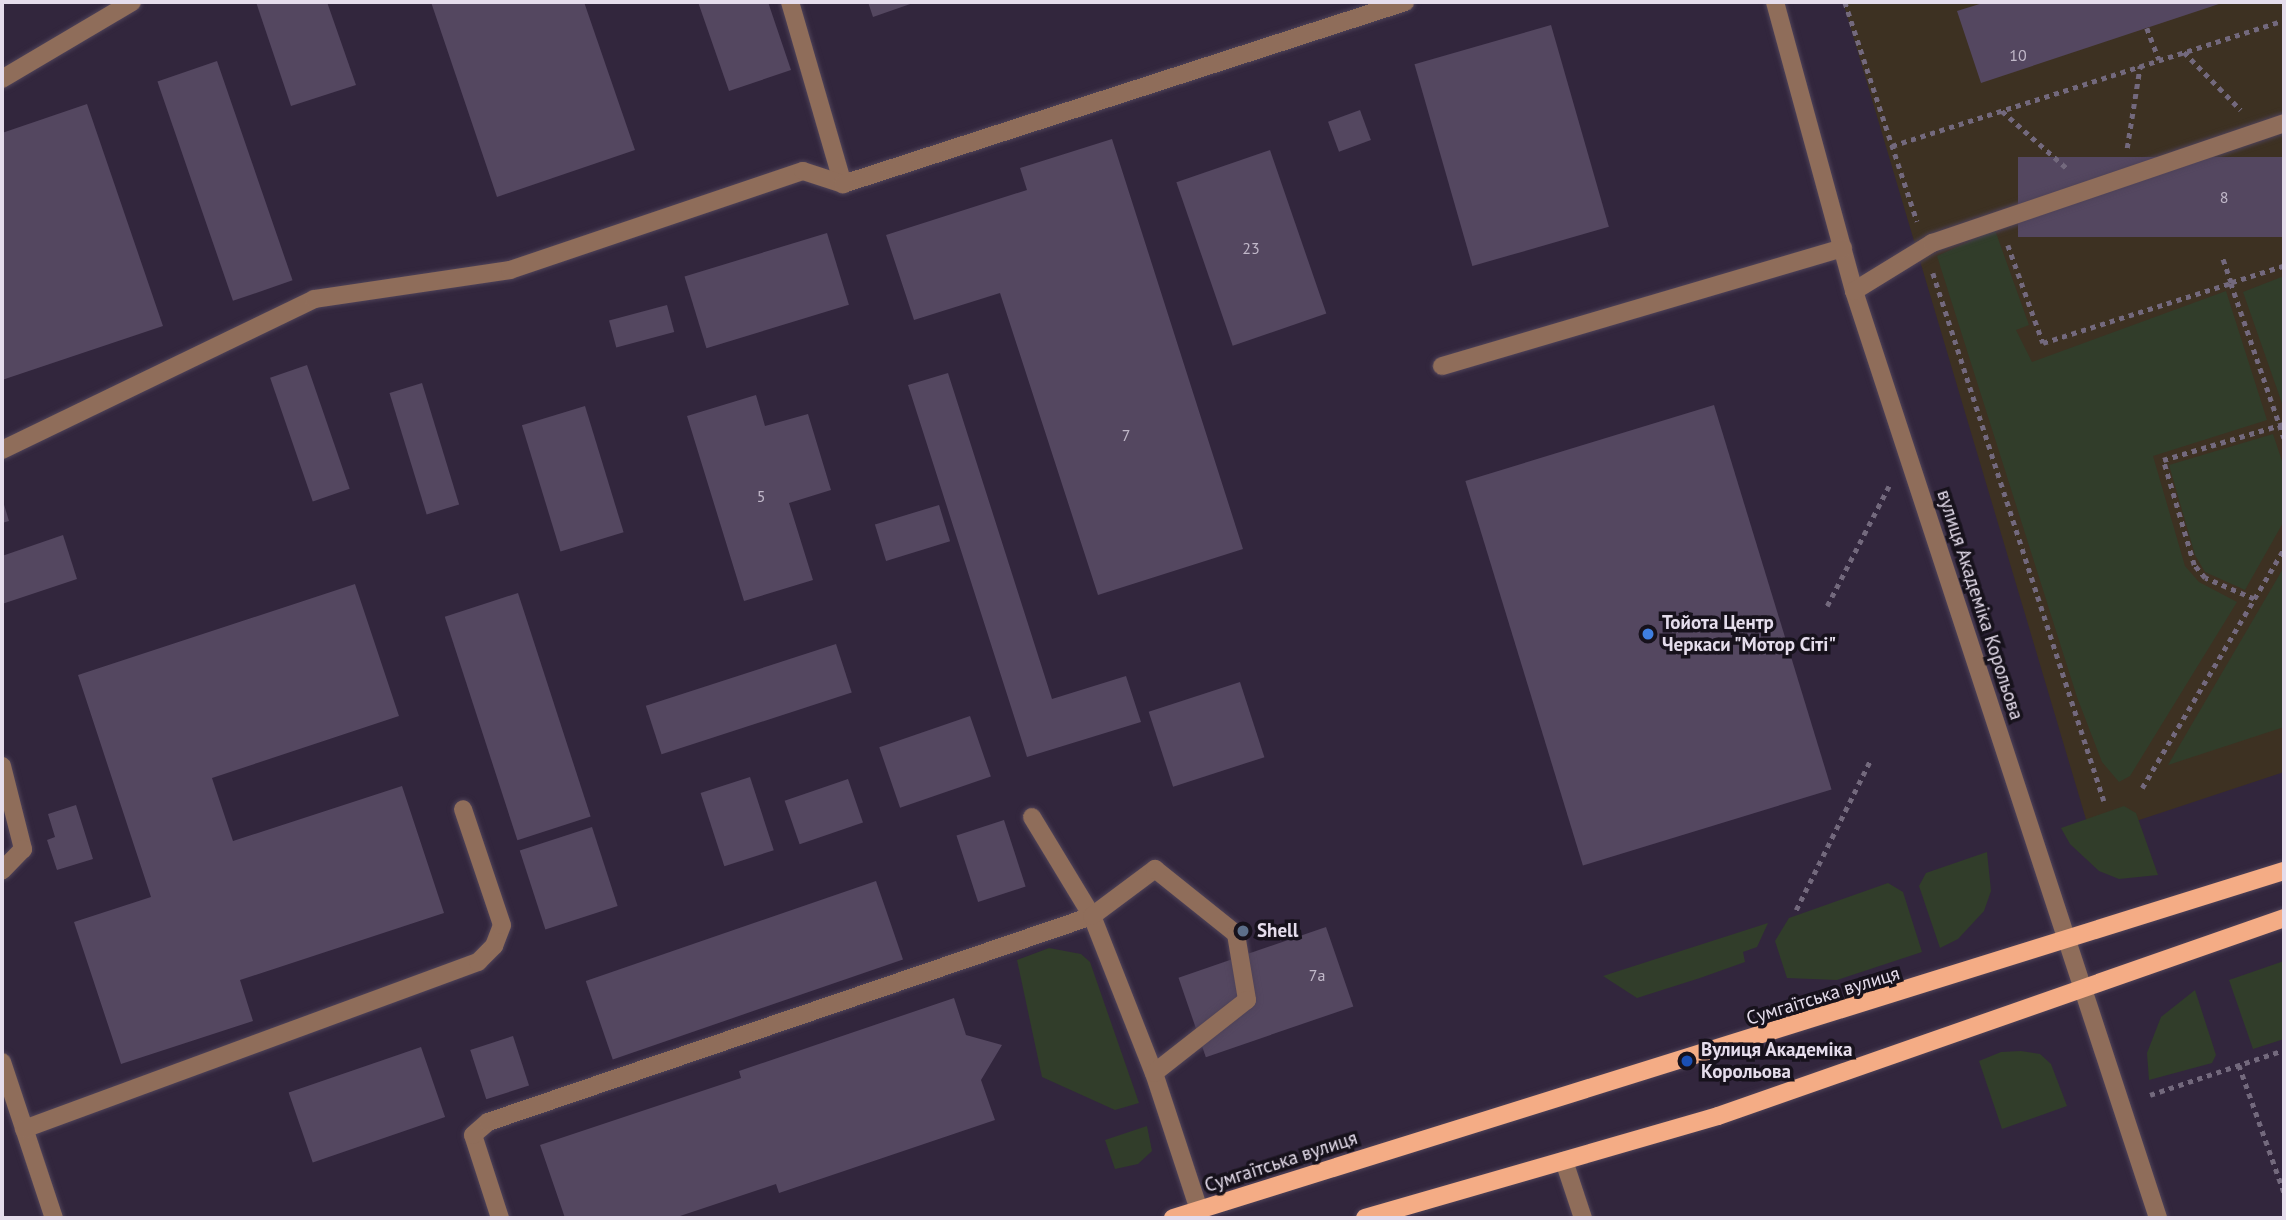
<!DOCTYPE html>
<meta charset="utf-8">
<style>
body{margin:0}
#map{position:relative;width:2286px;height:1220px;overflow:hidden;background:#32263d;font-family:"PT Sans",sans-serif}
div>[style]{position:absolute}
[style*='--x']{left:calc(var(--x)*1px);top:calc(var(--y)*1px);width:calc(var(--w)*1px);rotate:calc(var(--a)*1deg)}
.education>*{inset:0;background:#3d3122}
.green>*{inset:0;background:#313d2a}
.building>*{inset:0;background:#544760;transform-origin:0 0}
.path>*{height:4.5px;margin-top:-2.25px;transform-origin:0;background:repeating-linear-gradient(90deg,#73697d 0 5px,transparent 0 10px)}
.roads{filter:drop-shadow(0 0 2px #4f4359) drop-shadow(0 0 2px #4f4359)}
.minor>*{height:18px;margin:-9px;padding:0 9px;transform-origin:9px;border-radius:9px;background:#8f6d5a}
.major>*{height:18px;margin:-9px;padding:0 9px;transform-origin:9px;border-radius:9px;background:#f4ac85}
.dots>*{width:19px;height:19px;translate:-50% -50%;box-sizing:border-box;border:4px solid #17121c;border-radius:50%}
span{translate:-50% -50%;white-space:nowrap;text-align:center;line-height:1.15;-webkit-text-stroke:7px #17121c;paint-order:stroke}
.number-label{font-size:16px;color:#c1b8c9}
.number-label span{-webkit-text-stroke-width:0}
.street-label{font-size:19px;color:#e5ddec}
.poi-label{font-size:19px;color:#e5ddec;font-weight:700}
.left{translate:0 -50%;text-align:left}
.frame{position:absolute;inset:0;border:4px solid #e5ddec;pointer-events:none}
</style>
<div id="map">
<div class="education">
<div style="clip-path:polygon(1843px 2px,2284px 2px,2284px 772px,2091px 836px)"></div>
</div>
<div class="green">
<div style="clip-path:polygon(1995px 230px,2029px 325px,2016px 330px,2032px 362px,2226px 291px,2267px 420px,2153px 456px,2185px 566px,2199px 582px,2237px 602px,2130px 776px,2119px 782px,2102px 762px,2077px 697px,1937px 256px)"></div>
<div style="clip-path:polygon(2284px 276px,2284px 409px,2243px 292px)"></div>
<div style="clip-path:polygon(2273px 434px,2284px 467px,2284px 521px,2245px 590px,2205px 572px,2195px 555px,2169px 465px)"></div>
<div style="clip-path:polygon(2284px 567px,2284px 727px,2168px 765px)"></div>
<div style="clip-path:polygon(2124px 806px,2136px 813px,2158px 875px,2119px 879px,2099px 871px,2070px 844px,2061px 828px)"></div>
<div style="clip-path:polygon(1987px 852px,1991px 891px,1984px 911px,1958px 939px,1940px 948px,1919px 886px,1926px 873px)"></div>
<div style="clip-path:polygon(1888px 883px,1903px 892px,1922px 952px,1837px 980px,1787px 978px,1775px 941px,1789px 918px)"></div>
<div style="clip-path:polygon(1768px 923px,1757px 947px,1743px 952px,1745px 962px,1700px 978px,1637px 998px,1603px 976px)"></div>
<div style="clip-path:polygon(1049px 948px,1081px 954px,1090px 962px,1139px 1103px,1115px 1110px,1042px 1077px,1017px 960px)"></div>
<div style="clip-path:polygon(2284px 961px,2284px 1039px,2253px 1049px,2229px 980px)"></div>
<div style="clip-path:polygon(2195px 990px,2216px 1055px,2212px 1063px,2149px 1080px,2147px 1053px,2161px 1017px)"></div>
<div style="clip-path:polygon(2021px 1051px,2040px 1054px,2051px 1064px,2067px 1106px,2002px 1129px,1979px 1061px,2001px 1052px)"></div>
<div style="clip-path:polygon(1147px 1126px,1152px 1151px,1138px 1164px,1115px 1169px,1105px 1140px)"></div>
</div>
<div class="building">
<div style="clip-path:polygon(256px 2px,327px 2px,356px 85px,291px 106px)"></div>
<div style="clip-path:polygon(431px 2px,584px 2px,635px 150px,497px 197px)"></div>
<div style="clip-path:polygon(698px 2px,768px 2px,791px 70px,729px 91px)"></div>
<div style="clip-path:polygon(868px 2px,916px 2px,873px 17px)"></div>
<div style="clip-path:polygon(1986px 2px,2225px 2px,1981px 83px,1957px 11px)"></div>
<div style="left:1551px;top:25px;width:210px;height:142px;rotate:74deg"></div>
<div style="left:217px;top:61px;width:232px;height:63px;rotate:71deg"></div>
<div style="clip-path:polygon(87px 104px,163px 326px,2px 380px,2px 133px)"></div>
<div style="left:1360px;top:110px;width:32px;height:34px;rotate:70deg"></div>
<div style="clip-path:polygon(1112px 139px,1243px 549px,1098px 595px,1000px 293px,914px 320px,886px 235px,1027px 190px,1020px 168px)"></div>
<div style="left:1270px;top:150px;width:173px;height:99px;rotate:71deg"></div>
<div style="left:2284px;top:157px;width:80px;height:266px;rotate:90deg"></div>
<div style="left:827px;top:233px;width:75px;height:149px;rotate:73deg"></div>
<div style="left:667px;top:305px;width:28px;height:60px;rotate:75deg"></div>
<div style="left:307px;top:365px;width:131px;height:39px;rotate:71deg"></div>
<div style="clip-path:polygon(948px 373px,1052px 699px,1126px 676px,1141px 722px,1027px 757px,908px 385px)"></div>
<div style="left:422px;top:383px;width:127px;height:34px;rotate:73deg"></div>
<div style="clip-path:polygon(756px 395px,765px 426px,808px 414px,831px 490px,789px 503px,813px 580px,744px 601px,687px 416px)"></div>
<div style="left:1714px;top:405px;width:402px;height:260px;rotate:73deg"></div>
<div style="left:585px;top:406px;width:132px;height:66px;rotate:73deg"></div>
<div style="clip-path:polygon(2px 498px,9px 521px,2px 523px)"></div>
<div style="left:939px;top:505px;width:38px;height:67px;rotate:73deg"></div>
<div style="clip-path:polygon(63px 535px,77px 579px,2px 604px,2px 556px)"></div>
<div style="clip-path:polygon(355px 584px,399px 716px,212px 778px,233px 841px,402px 786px,444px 913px,240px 980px,253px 1021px,121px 1064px,74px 922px,151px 897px,78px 675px)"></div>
<div style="left:518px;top:593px;width:235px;height:77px;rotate:72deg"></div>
<div style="left:836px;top:644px;width:51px;height:200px;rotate:72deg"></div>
<div style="left:1240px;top:682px;width:79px;height:96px;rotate:72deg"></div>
<div style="left:970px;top:716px;width:64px;height:96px;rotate:71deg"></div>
<div style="left:750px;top:777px;width:77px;height:52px;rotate:72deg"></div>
<div style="left:848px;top:779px;width:46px;height:67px;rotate:71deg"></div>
<div style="clip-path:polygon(76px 805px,93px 859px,57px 870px,47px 840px,55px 837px,48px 814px)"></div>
<div style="left:1004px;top:820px;width:70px;height:50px;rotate:72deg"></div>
<div style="left:592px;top:827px;width:83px;height:76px;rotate:72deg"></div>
<div style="left:876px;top:881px;width:83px;height:307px;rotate:71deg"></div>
<div style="left:1326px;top:927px;width:84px;height:156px;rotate:71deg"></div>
<div style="clip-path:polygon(954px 998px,966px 1035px,1002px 1045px,981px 1080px,995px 1120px,779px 1193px,776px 1184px,674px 1218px,565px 1218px,540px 1145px,741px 1078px,739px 1071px)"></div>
<div style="left:513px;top:1036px;width:52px;height:45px;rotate:72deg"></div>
<div style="left:421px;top:1047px;width:74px;height:140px;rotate:71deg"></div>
</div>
<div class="path">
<div style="--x:1845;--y:2;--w:231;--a:71.8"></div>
<div style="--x:2147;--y:28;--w:34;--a:69"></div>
<div style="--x:2184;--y:52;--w:81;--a:45.5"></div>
<div style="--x:2002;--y:111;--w:89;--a:41.4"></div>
<div style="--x:1892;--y:146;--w:412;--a:-17.8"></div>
<div style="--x:2127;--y:148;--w:83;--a:-81"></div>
<div style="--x:2008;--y:245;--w:104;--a:70.3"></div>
<div style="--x:2043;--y:343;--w:197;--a:-17.7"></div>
<div style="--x:2231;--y:283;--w:28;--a:-109"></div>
<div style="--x:2284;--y:266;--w:56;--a:162.2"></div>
<div style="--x:2231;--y:283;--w:164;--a:71.1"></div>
<div style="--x:1933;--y:273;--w:555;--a:72.05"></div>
<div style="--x:2254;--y:599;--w:53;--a:-156.8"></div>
<div style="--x:2205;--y:578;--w:17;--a:-130"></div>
<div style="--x:2194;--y:565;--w:109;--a:-106.4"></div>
<div style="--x:2163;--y:460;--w:126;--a:-16.6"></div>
<div style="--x:1827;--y:606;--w:135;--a:-62.7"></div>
<div style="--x:2142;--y:788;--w:278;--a:-59.3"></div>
<div style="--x:1796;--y:910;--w:169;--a:-63.6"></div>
<div style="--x:2239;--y:1065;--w:135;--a:70.5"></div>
<div style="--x:2150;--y:1095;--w:141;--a:-18.6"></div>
</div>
<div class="roads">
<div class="minor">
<div style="--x:790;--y:2;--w:190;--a:73.8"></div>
<div style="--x:1775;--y:2;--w:300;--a:74.7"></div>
<div style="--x:1854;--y:291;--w:976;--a:71.84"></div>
<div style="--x:2;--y:79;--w:151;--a:-30.6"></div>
<div style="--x:1854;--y:291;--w:92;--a:-31.6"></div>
<div style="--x:1932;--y:243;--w:372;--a:-18.8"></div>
<div style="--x:1442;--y:366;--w:418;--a:-16.4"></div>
<div style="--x:2;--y:450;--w:347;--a:-25.8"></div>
<div style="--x:314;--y:299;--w:198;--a:-8.4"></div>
<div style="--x:510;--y:270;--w:309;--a:-18.7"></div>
<div style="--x:803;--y:171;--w:42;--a:18"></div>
<div style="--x:843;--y:184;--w:591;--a:-17.94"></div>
<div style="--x:2;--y:766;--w:86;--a:75.8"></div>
<div style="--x:23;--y:849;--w:30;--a:134"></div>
<div style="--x:1032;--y:817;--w:116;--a:58.8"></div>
<div style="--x:1092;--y:916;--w:169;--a:68.5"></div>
<div style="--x:1154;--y:1073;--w:144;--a:71.8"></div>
<div style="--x:2;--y:1062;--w:164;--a:71.6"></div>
<div style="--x:24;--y:1129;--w:484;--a:-20.2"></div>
<div style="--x:478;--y:962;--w:23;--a:-45"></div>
<div style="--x:494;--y:946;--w:22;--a:-69"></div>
<div style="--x:502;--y:925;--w:122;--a:-108.6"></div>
<div style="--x:1564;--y:1161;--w:60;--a:71.6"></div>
<div style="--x:500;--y:1218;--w:87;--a:-108"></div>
<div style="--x:473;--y:1135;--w:20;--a:-41"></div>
<div style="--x:488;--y:1122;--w:638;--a:-18.83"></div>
<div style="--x:1092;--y:916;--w:79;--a:-36.7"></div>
<div style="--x:1155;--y:869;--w:104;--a:38.7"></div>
<div style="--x:1236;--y:934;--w:67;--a:80.5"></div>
<div style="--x:1247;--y:1000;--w:118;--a:141.9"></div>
</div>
<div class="major">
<div style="--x:1173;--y:1218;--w:1164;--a:-17.35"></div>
<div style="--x:1365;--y:1218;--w:367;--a:-16.1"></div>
<div style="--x:1718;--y:1116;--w:600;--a:-19.28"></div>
</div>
</div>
<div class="dots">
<div style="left:1648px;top:634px;background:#3f7fe0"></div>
<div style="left:1243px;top:931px;background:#5c6f8a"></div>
<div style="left:1687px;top:1061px;background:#1a4fb4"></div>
</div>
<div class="number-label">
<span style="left:2018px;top:55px">10</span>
<span style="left:2224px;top:197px">8</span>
<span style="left:1251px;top:248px">23</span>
<span style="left:1126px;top:435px">7</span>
<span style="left:761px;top:496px">5</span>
<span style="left:1317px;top:975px">7а</span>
</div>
<div class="street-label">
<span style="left:1980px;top:605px;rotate:72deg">вулиця Академіка Корольова</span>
<span style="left:1823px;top:996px;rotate:-17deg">Сумгаїтська вулиця</span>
<span style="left:1281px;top:1162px;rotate:-18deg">Сумгаїтська вулиця</span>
</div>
<div class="poi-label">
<span class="left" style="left:1662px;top:634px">Тойота Центр<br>Черкаси "Мотор Сіті"</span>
<span class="left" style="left:1257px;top:931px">Shell</span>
<span class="left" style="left:1701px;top:1061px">Вулиця Академіка<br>Корольова</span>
</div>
<div class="frame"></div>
</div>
